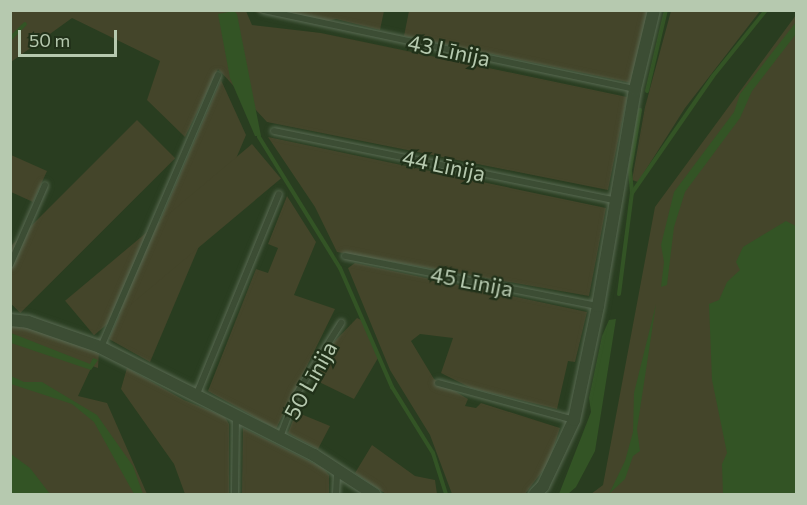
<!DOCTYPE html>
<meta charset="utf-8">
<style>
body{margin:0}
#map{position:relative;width:807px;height:505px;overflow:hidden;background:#293d20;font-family:Commissioner,sans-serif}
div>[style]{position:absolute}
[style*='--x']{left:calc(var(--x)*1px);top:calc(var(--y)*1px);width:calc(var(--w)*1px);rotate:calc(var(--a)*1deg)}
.green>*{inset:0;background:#44452a;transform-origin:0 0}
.water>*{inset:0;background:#335425}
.stream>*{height:4px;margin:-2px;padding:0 2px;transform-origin:2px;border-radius:2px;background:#335425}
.roads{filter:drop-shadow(0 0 2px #596a52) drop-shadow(0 0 2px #596a52)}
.lane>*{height:6px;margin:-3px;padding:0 3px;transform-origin:3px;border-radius:3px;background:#3c4d34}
.street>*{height:12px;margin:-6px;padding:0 6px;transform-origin:6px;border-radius:6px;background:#3c4d34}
span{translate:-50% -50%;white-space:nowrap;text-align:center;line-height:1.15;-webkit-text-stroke:4.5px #213119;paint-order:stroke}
.street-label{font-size:22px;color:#b6c9af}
.frame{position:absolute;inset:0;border:12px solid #b6c9af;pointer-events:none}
.scale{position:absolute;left:18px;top:30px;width:99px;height:27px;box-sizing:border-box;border:3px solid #b6c9af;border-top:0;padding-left:8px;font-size:18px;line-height:21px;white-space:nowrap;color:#b6c9af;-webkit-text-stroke:4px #213119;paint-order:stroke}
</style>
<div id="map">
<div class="green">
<div style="clip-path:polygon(10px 11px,246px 11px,252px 25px,321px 33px,627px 97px,608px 190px,267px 122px,218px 69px,185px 137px,147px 100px,160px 61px,72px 18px,11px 62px)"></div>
<div style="clip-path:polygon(247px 11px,384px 11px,380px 30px,336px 19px,323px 22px)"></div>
<div style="clip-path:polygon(409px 11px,648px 11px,632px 83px,404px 36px)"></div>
<div style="clip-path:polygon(671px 11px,760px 11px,685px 108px,638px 182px,632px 180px,645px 107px)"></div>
<div style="clip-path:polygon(796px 15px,796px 494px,591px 494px,603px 485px,655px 207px)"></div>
<div style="clip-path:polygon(221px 80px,246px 135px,150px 362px,109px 339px)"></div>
<div style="left:137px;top:120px;width:54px;height:219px;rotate:45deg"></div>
<div style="clip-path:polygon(268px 137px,606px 208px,589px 296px,337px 252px,315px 207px)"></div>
<div style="left:252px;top:144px;width:45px;height:244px;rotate:50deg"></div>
<div style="clip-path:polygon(11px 155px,47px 171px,33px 202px,11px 192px)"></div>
<div style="clip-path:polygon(287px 196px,316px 242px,294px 295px,335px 309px,276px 429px,208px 391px,256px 269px,268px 273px,278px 248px,268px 244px)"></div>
<div style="clip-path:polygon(355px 263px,587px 312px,575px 362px,568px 361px,557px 409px,471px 388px,441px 373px,453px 338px,420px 334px,411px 341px,434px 379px,468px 399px,465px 406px,476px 408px,481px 403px,560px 428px,548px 464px,525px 494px,452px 494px,430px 435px,390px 370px,348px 268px)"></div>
<div style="clip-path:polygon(357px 318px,363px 321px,378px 358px,354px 399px,315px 380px,332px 344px)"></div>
<div style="clip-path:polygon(11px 320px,99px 351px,98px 368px,92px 366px,78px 396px,107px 403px,147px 494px,11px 494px)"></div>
<div style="clip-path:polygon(127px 368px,184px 400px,225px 417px,229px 424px,229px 494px,185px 494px,174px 464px,121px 389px)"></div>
<div style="clip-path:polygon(296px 412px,330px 426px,318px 449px,288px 433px)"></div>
<div style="clip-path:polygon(243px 428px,323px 468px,329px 475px,329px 494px,242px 494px)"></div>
<div style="clip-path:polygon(372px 445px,415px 476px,435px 480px,437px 494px,386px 494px,355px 473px)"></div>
</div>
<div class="water">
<div style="clip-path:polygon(234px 11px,237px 14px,261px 136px,255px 136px,230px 78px,218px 14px)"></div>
<div style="clip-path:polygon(796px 22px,796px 34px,752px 91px,740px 118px,685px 192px,674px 227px,667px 285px,661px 287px,664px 262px,661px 245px,674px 192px,734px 112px,740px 94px)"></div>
<div style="clip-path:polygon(786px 221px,796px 226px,796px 494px,723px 494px,722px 464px,727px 453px,712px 380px,709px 304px,719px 300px,727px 282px,740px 270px,736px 262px,743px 247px)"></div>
<div style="clip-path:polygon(656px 304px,637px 429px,640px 451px,633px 456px,625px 479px,609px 494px,625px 461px,633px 432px,634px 393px)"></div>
<div style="clip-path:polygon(616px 319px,595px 451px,576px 487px,568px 494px,559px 494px,591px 412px,589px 398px,602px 336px,609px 320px)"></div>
<div style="clip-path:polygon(11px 333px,90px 364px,93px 358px,98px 360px,91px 370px,11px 343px)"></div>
<div style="clip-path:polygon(11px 376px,24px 382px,42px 382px,97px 415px,133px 466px,143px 494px,134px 494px,94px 422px,72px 404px,11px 384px)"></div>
<div style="clip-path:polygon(11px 454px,30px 468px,50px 494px,11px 494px)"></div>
</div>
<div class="stream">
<div style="--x:10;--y:39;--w:21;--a:-45"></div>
<div style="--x:647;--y:91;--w:83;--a:-76.8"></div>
<div style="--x:259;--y:137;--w:154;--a:58.3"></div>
<div style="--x:340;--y:268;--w:130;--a:66.4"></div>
<div style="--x:392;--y:387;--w:78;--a:58.2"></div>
<div style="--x:433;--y:453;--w:43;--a:72.4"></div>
<div style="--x:632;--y:193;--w:23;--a:-95"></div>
<div style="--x:630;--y:170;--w:61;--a:-80.5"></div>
<div style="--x:619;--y:294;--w:102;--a:-82.7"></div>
<div style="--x:632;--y:193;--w:142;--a:-55.3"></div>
<div style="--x:713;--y:76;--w:85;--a:-51.2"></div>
</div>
<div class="roads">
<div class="lane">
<div style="--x:263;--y:10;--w:380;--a:12"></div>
<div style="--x:274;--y:131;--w:346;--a:11.5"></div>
<div style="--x:345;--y:256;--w:258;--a:11.2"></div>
<div style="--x:10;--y:265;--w:87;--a:-66.4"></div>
<div style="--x:101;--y:347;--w:296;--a:-66.7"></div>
<div style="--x:438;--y:383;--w:141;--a:15.2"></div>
<div style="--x:196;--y:396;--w:218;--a:-67.7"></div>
<div style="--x:280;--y:437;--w:47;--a:-68.9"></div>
<div style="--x:297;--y:393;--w:83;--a:-57.8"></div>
<div style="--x:235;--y:494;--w:79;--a:-89.3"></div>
<div style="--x:336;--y:494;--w:22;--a:-87"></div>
</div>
<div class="street">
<div style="--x:10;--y:320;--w:18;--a:6"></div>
<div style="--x:28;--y:322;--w:76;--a:19.1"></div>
<div style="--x:100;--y:347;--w:240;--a:26.8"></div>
<div style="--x:314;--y:455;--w:72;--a:33"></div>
<div style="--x:535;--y:494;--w:11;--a:-45"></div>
<div style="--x:543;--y:486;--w:73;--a:-64.8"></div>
<div style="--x:574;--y:420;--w:116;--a:-78.1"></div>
<div style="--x:598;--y:306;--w:220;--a:-80.3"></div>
<div style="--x:635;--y:89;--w:81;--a:-76.5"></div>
</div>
</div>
<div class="street-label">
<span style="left:449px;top:50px;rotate:12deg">43 Līnija</span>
<span style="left:444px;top:165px;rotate:12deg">44 Līnija</span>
<span style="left:472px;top:281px;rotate:11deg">45 Līnija</span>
<span style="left:310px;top:380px;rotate:-61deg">50 Līnija</span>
</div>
<div class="frame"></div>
<div class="scale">50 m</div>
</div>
